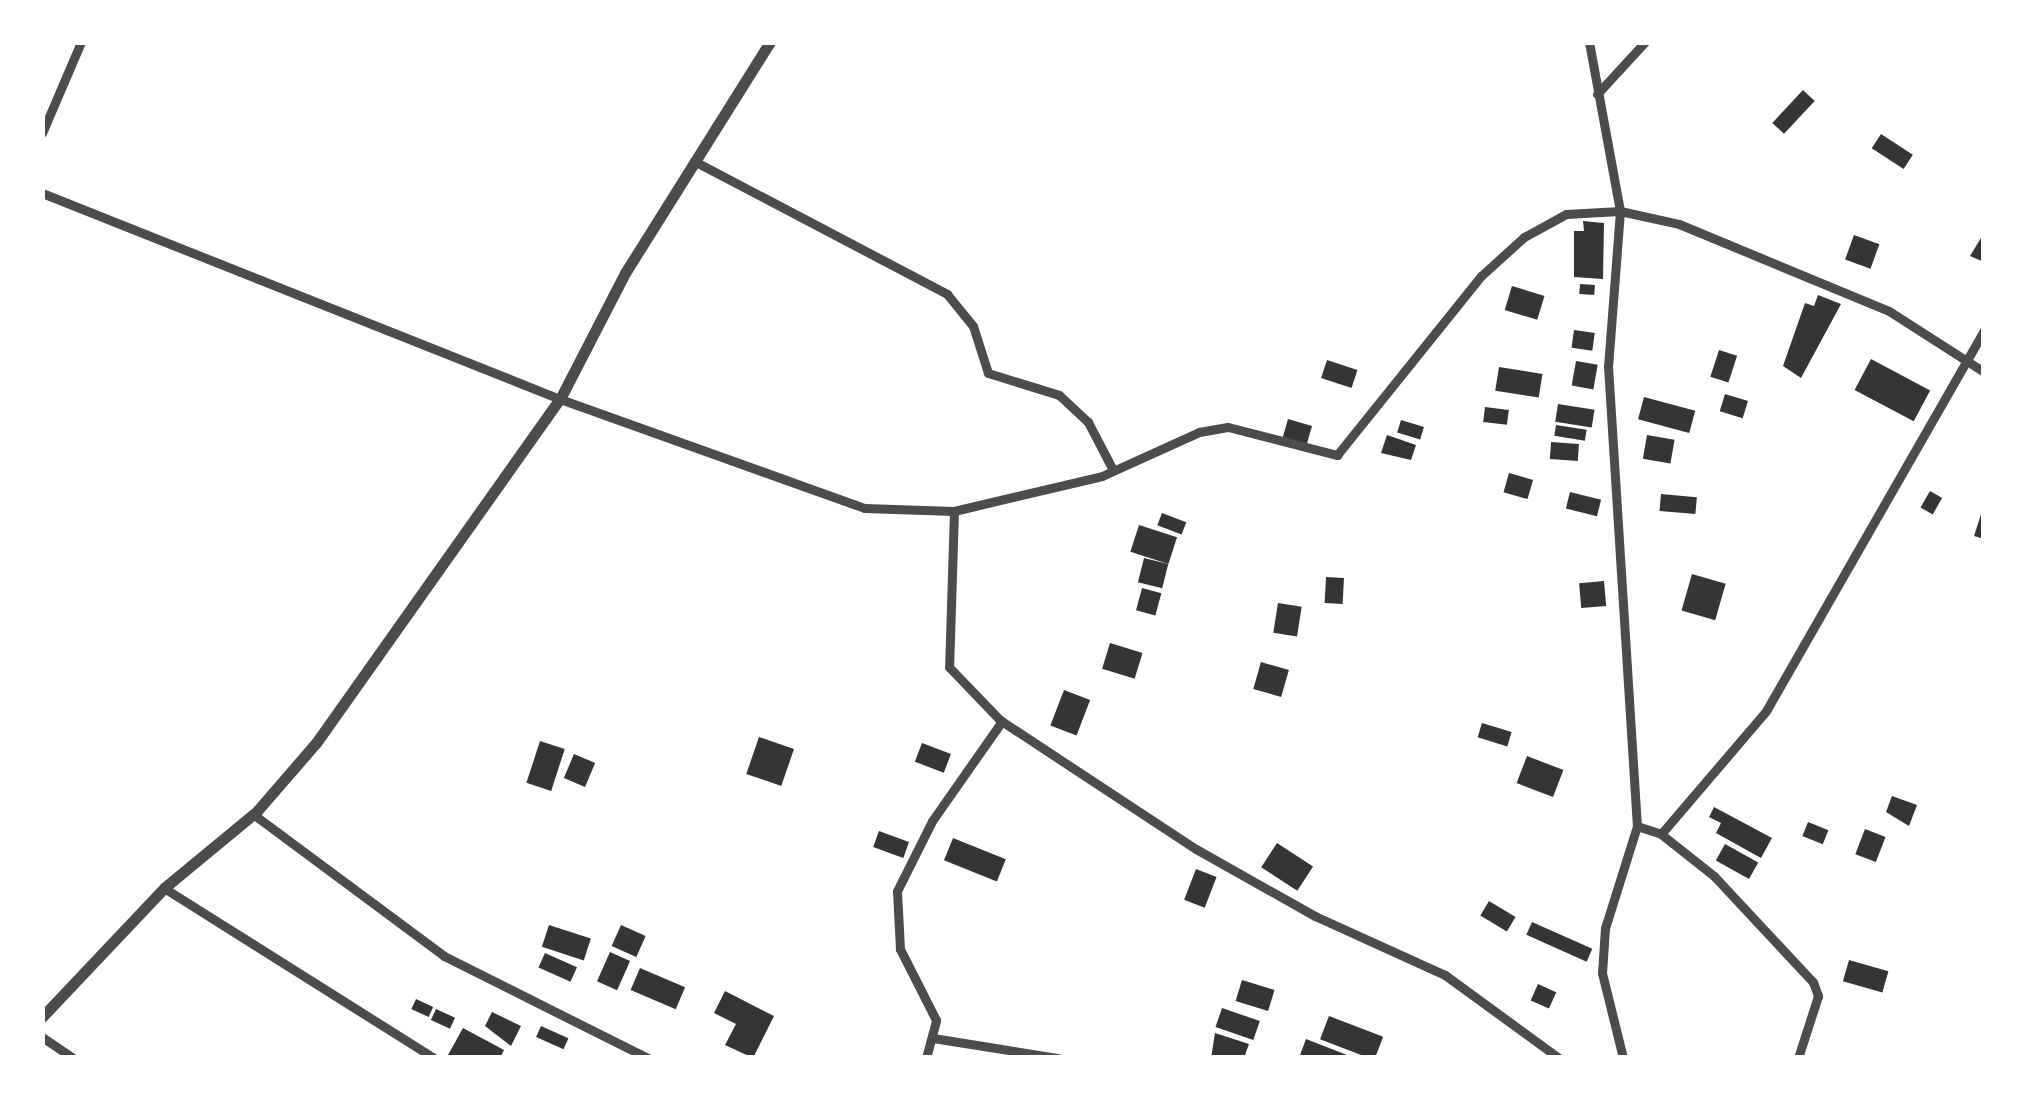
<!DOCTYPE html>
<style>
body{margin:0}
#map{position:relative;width:2026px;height:1100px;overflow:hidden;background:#fff;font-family:"DejaVu Sans",sans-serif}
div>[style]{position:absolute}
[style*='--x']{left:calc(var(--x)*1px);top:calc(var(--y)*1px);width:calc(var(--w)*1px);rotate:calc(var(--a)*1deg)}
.building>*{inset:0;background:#353535;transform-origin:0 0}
.minor>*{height:9px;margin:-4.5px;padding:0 4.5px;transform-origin:4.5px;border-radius:4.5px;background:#4c4c4c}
.tertiary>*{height:11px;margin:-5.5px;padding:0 5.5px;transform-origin:5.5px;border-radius:5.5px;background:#4c4c4c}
span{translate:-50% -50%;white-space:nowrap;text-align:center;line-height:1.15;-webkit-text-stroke:10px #fff;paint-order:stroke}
.frame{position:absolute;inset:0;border:45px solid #fff;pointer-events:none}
</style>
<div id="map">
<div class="building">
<div style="left:1803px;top:90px;width:16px;height:45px;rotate:43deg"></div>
<div style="left:1881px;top:134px;width:38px;height:17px;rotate:33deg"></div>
<div style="clip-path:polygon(1583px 221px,1604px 223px,1603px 279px,1574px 277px,1574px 231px,1584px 231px)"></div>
<div style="clip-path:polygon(1984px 233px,1984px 262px,1970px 256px)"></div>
<div style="left:1854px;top:235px;width:27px;height:26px;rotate:20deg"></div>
<div style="left:1580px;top:284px;width:15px;height:10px;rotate:4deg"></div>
<div style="left:1512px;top:286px;width:34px;height:25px;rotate:17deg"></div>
<div style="clip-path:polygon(1818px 295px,1841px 304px,1801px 378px,1783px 366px,1805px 303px,1814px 306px)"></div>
<div style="left:1574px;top:330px;width:21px;height:18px;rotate:8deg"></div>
<div style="left:1719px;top:350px;width:19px;height:28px;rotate:18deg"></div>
<div style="left:1871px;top:359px;width:67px;height:35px;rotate:28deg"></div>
<div style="left:1327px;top:360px;width:32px;height:19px;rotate:18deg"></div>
<div style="left:1576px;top:361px;width:22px;height:25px;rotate:10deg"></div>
<div style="left:1499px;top:367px;width:44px;height:24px;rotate:9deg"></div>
<div style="left:1725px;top:394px;width:24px;height:18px;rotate:17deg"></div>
<div style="left:1644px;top:397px;width:53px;height:23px;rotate:15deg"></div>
<div style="left:1558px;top:404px;width:37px;height:18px;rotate:9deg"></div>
<div style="left:1485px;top:407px;width:24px;height:15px;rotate:7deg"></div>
<div style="left:1288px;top:419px;width:25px;height:21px;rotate:16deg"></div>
<div style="left:1401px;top:420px;width:24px;height:13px;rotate:17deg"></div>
<div style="left:1556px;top:425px;width:31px;height:11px;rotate:9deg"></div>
<div style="clip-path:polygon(1387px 435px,1416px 445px,1411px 460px,1381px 453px)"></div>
<div style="left:1647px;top:435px;width:28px;height:24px;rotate:10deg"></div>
<div style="left:1551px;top:442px;width:28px;height:17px;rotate:4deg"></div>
<div style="left:1509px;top:473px;width:25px;height:20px;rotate:16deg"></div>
<div style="left:1930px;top:491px;width:14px;height:19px;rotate:30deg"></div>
<div style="left:1570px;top:492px;width:32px;height:17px;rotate:14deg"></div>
<div style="left:1661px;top:494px;width:36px;height:17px;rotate:5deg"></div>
<div style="clip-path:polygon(1983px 508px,1984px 508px,1984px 539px,1974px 536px)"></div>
<div style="left:1162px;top:513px;width:26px;height:13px;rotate:21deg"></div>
<div style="left:1139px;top:525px;width:40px;height:28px;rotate:18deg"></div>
<div style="left:1144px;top:558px;width:25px;height:25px;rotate:14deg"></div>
<div style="left:1692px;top:574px;width:35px;height:38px;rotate:16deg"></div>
<div style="left:1326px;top:577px;width:18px;height:26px;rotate:3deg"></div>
<div style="left:1604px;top:581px;width:25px;height:25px;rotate:85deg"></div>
<div style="left:1142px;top:588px;width:20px;height:23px;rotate:15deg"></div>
<div style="left:1278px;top:603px;width:24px;height:30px;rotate:9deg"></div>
<div style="left:1110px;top:643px;width:34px;height:27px;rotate:17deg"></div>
<div style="left:1261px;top:662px;width:29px;height:28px;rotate:16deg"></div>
<div style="left:1064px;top:690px;width:28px;height:38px;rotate:21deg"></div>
<div style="left:1482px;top:723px;width:31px;height:15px;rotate:17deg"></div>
<div style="left:759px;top:737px;width:37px;height:39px;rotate:19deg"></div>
<div style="left:540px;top:741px;width:26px;height:44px;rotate:18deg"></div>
<div style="left:922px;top:743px;width:31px;height:20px;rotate:21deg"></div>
<div style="left:574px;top:754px;width:23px;height:26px;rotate:23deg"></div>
<div style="left:1527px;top:756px;width:39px;height:29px;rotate:21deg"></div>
<div style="clip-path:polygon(1892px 796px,1917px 805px,1909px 826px,1886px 812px)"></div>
<div style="clip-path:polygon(1714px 807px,1772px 838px,1761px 858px,1716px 833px,1721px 823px,1709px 817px)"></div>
<div style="left:1808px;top:822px;width:22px;height:15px;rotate:22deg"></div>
<div style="left:1865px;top:829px;width:22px;height:27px;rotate:21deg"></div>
<div style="left:879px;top:831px;width:32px;height:17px;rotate:20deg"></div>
<div style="left:953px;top:838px;width:57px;height:24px;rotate:22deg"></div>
<div style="left:1277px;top:843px;width:43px;height:29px;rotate:33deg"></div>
<div style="left:1725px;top:844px;width:38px;height:19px;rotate:29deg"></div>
<div style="left:1196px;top:869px;width:22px;height:33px;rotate:21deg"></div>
<div style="left:1489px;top:901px;width:31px;height:17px;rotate:31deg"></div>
<div style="left:1532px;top:922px;width:66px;height:14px;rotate:24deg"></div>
<div style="left:549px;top:925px;width:44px;height:23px;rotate:18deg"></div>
<div style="left:621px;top:925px;width:27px;height:23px;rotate:24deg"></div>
<div style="left:610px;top:952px;width:22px;height:32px;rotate:24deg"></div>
<div style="left:545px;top:953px;width:35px;height:16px;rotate:24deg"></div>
<div style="left:1849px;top:960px;width:41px;height:22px;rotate:16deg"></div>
<div style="left:640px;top:968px;width:49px;height:24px;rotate:23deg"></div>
<div style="left:1242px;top:980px;width:34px;height:22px;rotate:17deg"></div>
<div style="left:1538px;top:984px;width:20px;height:18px;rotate:24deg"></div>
<div style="clip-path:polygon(725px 991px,774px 1016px,753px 1058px,725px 1045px,736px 1024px,714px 1013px)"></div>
<div style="left:416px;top:999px;width:19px;height:11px;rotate:25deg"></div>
<div style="left:1222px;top:1008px;width:40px;height:20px;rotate:19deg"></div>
<div style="left:436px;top:1009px;width:21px;height:12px;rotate:25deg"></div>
<div style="clip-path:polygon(492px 1012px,521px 1026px,511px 1046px,485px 1026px)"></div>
<div style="left:1329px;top:1016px;width:58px;height:25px;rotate:21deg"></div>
<div style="left:541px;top:1026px;width:30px;height:12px;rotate:24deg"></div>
<div style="clip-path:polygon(463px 1028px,504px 1050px,500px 1058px,448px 1055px)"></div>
<div style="clip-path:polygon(1215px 1033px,1249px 1044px,1244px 1058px,1211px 1058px)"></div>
<div style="clip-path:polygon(1306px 1039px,1352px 1057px,1352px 1058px,1299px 1058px)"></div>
</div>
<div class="minor">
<div style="--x:1589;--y:42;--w:172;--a:79.6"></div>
<div style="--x:1620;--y:211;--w:155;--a:94.4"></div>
<div style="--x:1608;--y:366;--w:461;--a:86.4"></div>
<div style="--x:1637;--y:826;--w:107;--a:107.4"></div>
<div style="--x:1605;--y:928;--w:45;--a:93.8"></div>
<div style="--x:1602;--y:973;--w:88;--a:76.1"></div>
<div style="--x:1597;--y:94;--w:71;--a:-47.3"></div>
<div style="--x:42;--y:133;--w:99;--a:-66.8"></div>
<div style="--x:694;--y:161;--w:286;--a:27.7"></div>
<div style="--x:947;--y:294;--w:41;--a:50.9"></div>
<div style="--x:973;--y:326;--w:49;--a:72.3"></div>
<div style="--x:988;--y:373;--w:74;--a:17.2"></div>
<div style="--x:1059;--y:395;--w:40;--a:43"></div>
<div style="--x:1088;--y:422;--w:54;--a:62.5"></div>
<div style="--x:42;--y:193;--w:557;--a:21.69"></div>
<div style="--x:560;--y:399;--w:323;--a:19.7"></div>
<div style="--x:864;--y:508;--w:90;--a:1.9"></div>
<div style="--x:954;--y:511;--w:152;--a:-13.3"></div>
<div style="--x:1102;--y:476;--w:107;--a:-24.4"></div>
<div style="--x:1199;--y:432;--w:29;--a:-10"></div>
<div style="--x:1228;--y:427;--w:113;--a:14.4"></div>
<div style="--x:1337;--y:455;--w:230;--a:-51.2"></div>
<div style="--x:1481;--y:276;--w:58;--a:-42.2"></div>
<div style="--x:1524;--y:237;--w:48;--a:-28.7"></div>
<div style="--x:1566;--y:214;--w:54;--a:-3.2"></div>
<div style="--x:1620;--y:211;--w:60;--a:12.4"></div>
<div style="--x:1679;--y:224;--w:227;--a:22.5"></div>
<div style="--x:1889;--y:311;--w:113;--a:32.7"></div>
<div style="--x:954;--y:511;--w:156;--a:91.8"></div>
<div style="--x:949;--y:667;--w:74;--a:46.1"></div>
<div style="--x:1000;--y:720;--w:235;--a:33.4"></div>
<div style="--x:1196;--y:849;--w:137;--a:29.4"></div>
<div style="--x:1315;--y:916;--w:143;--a:24.4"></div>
<div style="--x:1445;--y:975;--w:141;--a:36.1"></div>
<div style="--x:253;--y:814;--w:238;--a:36.6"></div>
<div style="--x:444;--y:956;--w:228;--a:26.6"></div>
<div style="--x:1637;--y:826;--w:25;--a:18"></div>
<div style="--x:1661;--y:834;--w:162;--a:-49.5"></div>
<div style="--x:1766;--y:711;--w:438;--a:-60.2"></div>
<div style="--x:1661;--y:834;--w:68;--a:38.4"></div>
<div style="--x:1714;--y:876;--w:145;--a:47"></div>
<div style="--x:1813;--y:982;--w:15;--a:70"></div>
<div style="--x:1818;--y:996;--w:65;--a:107.9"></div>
<div style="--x:164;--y:888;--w:319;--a:32.2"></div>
<div style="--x:42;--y:1037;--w:37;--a:34"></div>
<div style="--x:933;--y:1038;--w:127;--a:9.1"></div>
<div style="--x:926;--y:1058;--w:39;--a:-75"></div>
<div style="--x:936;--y:1020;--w:80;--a:-116.9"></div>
<div style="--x:900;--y:949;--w:58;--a:-93"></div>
<div style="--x:897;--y:891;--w:78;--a:-63.4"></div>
<div style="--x:932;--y:821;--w:122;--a:-55"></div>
</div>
<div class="tertiary">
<div style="--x:42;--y:1017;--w:178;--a:-46.6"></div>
<div style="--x:164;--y:888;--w:121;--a:-39.6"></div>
<div style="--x:257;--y:811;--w:90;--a:-49.1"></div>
<div style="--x:316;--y:743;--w:422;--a:-54.7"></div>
<div style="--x:560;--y:399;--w:142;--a:-62.7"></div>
<div style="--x:625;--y:273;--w:273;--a:-57.9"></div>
</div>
<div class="frame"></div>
</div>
